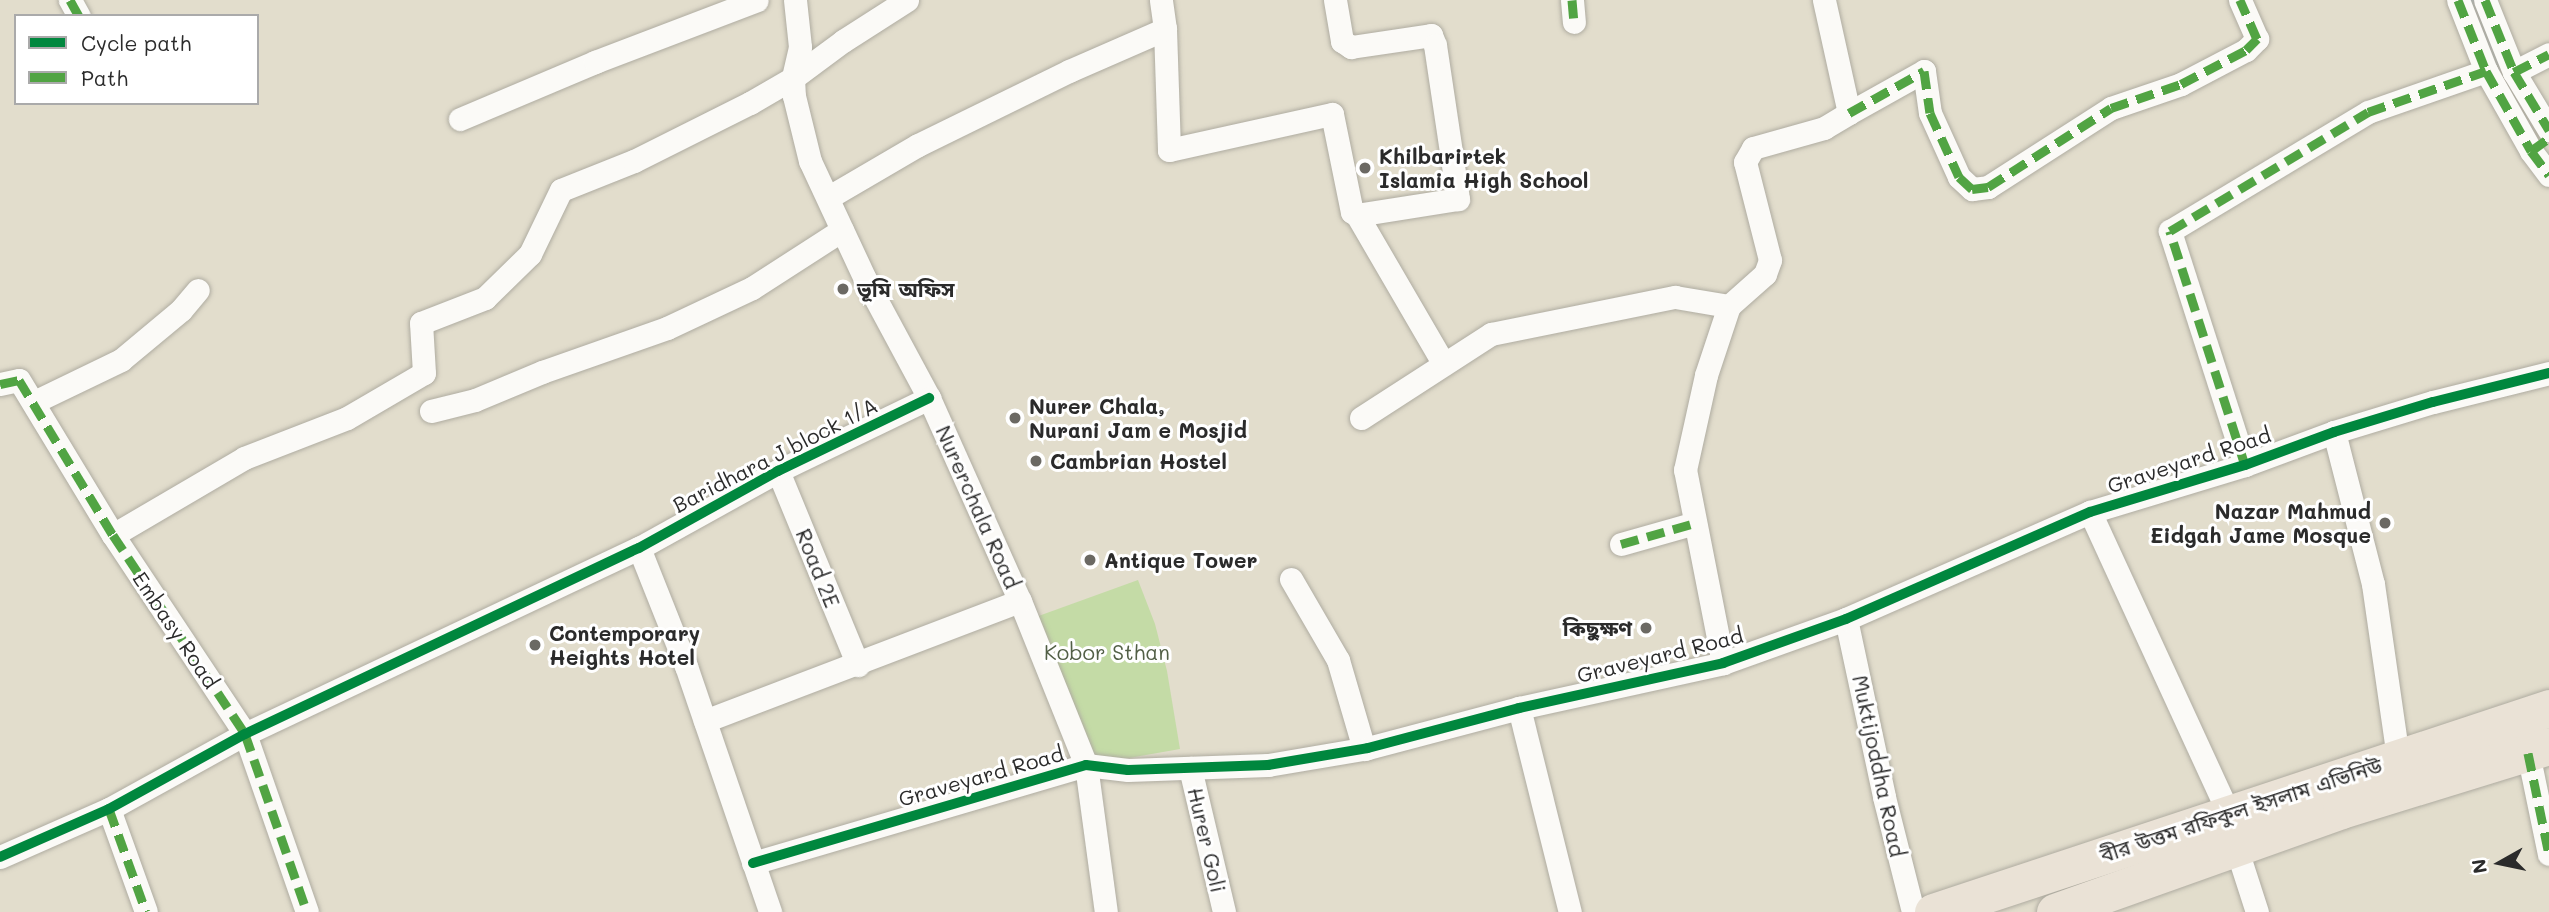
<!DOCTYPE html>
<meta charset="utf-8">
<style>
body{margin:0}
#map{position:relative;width:2549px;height:912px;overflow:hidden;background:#e2ddcc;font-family:Mali,"Noto Sans Bengali",sans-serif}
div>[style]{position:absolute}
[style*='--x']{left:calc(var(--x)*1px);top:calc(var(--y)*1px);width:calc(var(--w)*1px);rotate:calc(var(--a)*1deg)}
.green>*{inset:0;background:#c4dba6}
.stream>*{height:6px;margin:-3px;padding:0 3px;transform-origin:3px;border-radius:3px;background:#94b6d9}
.roads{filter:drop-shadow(0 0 2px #afaca1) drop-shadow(0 0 2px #afaca1)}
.minor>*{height:23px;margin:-11.5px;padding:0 11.5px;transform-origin:11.5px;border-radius:11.5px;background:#fbfaf7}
.primary>*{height:37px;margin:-18.5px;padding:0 18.5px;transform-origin:18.5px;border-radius:18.5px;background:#eae2d6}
.quiet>*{height:9px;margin-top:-4.5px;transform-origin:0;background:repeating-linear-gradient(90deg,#51a443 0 18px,transparent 0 27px)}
.cycleway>*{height:10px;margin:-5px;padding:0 5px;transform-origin:5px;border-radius:5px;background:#00873e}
.dots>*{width:19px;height:19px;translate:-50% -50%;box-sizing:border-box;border:4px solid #fff;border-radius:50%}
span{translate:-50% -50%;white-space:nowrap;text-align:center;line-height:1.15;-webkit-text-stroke:6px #fff;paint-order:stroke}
.poi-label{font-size:21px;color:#2b2b2b;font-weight:700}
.left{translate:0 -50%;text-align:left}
.right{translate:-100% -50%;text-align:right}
.street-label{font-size:21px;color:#2b2b2b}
.park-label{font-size:21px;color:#525f46}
.legend{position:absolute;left:14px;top:14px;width:245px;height:91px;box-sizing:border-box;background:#fff;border:2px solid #aaa;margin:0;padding:9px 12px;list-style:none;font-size:21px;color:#2b2b2b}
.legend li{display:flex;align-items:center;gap:14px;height:35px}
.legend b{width:35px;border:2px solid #aaa}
.north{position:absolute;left:2465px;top:828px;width:70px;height:70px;-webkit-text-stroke:5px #fff;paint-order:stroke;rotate:261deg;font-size:19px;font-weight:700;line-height:28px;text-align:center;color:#2b2b2b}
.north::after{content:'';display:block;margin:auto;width:24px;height:32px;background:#2b2b2b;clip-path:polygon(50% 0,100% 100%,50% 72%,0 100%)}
</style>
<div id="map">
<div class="green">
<div style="clip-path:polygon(1138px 580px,1155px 624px,1167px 671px,1180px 749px,1095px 764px,1033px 618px)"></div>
</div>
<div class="stream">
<div style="--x:2472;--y:0;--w:57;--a:70.6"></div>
<div style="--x:2491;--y:54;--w:22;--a:56"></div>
</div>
<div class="roads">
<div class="minor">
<div style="--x:70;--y:0;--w:18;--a:61"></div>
<div style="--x:795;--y:0;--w:47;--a:83.9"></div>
<div style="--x:800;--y:47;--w:32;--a:103"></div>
<div style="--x:793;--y:78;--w:18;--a:87"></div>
<div style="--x:794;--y:96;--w:67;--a:76.2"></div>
<div style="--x:810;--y:161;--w:130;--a:65"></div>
<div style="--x:865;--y:279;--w:135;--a:61.7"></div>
<div style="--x:929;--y:398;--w:222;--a:65.9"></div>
<div style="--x:1020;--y:601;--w:177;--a:68.1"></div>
<div style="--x:1086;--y:765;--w:148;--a:82.3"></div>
<div style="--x:1335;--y:0;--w:42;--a:80.3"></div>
<div style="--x:1342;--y:41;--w:11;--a:34"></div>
<div style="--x:1351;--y:47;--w:81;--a:-8.5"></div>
<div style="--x:1431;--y:35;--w:11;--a:68"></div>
<div style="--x:1435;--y:45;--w:156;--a:81.5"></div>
<div style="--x:1458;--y:199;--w:102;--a:171"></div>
<div style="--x:1357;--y:215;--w:171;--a:59.8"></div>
<div style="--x:1572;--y:0;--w:22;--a:85"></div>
<div style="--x:2458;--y:0;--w:76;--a:68.5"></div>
<div style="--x:2485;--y:0;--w:78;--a:68.1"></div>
<div style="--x:2514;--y:72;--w:68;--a:58.9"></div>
<div style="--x:1165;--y:29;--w:121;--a:88.1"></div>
<div style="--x:1169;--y:150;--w:167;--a:-12.5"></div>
<div style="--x:1332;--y:114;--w:100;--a:78.5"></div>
<div style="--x:1352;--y:212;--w:6;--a:31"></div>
<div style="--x:2514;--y:72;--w:39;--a:-27"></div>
<div style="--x:1849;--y:113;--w:86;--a:-29.2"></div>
<div style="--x:1924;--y:71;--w:42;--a:81.9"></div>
<div style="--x:1930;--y:113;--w:70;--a:65.6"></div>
<div style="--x:1959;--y:177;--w:18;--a:43"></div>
<div style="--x:1972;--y:189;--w:16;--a:-7"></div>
<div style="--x:1988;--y:187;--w:146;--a:-32.7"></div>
<div style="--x:2111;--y:108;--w:74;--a:-18.9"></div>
<div style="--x:2181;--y:84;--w:73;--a:-27.6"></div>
<div style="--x:2246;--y:50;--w:16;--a:-45"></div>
<div style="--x:2257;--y:39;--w:43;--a:-113.6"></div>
<div style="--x:460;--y:119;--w:147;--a:-22.9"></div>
<div style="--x:595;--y:62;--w:173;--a:-20.9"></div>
<div style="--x:829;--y:197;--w:103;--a:-30.3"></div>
<div style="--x:918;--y:145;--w:168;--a:-26.1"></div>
<div style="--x:1069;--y:71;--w:105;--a:-23.6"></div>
<div style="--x:1165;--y:29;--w:29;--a:-98"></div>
<div style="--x:0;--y:384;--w:19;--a:-12"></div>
<div style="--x:19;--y:380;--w:181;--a:58.8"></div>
<div style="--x:113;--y:535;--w:239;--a:56.4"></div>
<div style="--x:245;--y:734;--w:188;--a:70.8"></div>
<div style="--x:34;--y:402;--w:97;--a:-25.8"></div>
<div style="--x:121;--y:360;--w:78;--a:-39.8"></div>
<div style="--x:181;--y:310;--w:26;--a:-50"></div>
<div style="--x:431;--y:411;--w:45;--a:-14"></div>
<div style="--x:475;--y:400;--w:73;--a:-22.7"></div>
<div style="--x:542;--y:372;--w:133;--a:-19.4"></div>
<div style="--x:667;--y:328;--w:94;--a:-25.2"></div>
<div style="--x:752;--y:288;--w:107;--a:-32.8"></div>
<div style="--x:1361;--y:418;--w:155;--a:-32.9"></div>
<div style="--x:1491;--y:334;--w:188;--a:-11.4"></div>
<div style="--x:1675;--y:297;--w:55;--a:9.5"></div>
<div style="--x:2334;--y:432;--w:157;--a:75.6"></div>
<div style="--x:2373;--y:584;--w:176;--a:81.8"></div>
<div style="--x:2245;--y:465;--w:246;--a:-107.8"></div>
<div style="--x:2170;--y:231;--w:231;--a:-31"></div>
<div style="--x:2368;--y:112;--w:125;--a:-19.2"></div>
<div style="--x:2486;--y:71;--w:92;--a:60.6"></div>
<div style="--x:2531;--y:151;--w:30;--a:53"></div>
<div style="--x:778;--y:471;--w:210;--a:67.6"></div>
<div style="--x:2090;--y:512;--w:332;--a:65.3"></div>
<div style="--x:113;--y:535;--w:152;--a:-30.4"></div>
<div style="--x:244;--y:458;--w:110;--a:-21.2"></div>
<div style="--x:347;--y:418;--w:89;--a:-30.3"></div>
<div style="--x:424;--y:373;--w:50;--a:-93.4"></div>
<div style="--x:421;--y:323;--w:69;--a:-21.3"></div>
<div style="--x:485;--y:298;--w:63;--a:-44.4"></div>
<div style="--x:530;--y:254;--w:71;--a:-64.2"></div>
<div style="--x:561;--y:190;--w:79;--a:-21.7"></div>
<div style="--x:634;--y:161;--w:130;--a:-26.6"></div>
<div style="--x:750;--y:103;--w:50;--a:-30.2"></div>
<div style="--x:793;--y:78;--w:62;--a:-36.5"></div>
<div style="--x:843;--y:41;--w:76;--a:-32.6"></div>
<div style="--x:1621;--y:544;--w:77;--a:-15.8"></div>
<div style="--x:639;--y:548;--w:127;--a:68.3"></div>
<div style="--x:686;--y:666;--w:260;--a:71.1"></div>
<div style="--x:1291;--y:579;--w:94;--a:59.9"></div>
<div style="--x:1338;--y:660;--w:93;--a:73.7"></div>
<div style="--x:1846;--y:619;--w:182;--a:77.9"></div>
<div style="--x:1884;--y:797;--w:119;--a:75.8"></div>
<div style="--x:1723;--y:663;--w:197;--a:-101.1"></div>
<div style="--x:1685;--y:470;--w:97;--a:-77.5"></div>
<div style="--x:1706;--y:375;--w:73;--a:-71.6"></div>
<div style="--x:1729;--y:306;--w:48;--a:-41.6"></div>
<div style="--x:1765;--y:274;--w:15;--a:-70"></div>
<div style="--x:1770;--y:260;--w:101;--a:-104.3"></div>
<div style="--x:1745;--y:162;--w:16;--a:-60"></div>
<div style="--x:1753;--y:148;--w:74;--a:-15.7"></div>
<div style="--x:1824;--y:128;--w:29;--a:-31"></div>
<div style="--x:1849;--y:113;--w:116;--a:-102.5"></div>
<div style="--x:1519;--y:708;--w:210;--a:76"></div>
<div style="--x:705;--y:721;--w:337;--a:-20.9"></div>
<div style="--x:2528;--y:753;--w:103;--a:78.3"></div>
<div style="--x:1190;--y:768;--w:148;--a:76.7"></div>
<div style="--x:109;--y:809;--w:109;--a:70.2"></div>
<div style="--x:2236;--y:847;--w:68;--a:72.1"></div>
<div style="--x:0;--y:857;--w:119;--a:-23.8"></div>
<div style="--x:109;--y:809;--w:155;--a:-28.9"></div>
<div style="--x:245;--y:734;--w:436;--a:-25.3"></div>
<div style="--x:639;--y:548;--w:159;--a:-29"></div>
<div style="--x:778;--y:471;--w:168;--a:-25.8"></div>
<div style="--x:753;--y:863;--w:347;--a:-16.4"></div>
<div style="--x:1086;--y:765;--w:42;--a:6.8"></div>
<div style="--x:1128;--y:770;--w:140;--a:-2"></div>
<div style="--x:1268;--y:765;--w:101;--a:-9.6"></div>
<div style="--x:1368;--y:748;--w:156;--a:-14.8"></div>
<div style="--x:1519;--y:708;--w:209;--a:-12.4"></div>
<div style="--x:1723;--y:663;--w:131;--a:-19.7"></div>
<div style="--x:1846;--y:619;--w:266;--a:-23.7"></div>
<div style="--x:2090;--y:512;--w:162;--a:-16.9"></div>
<div style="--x:2245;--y:465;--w:95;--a:-20.3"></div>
<div style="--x:2334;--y:432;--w:103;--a:-16.9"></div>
<div style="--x:2433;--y:402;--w:120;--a:-14"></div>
</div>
<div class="primary">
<div style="--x:1933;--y:912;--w:649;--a:-18.32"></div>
<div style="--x:2055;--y:912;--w:304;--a:-19.6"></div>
<div style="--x:2341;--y:810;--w:218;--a:-17.1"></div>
</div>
</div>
<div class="quiet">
<div style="--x:70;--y:0;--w:18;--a:61"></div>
<div style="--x:1572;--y:0;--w:22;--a:85"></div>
<div style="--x:2458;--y:0;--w:76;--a:68.5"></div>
<div style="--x:2485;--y:0;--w:78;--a:68.1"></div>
<div style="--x:2514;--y:72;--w:68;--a:58.9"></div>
<div style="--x:2514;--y:72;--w:39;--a:-27"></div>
<div style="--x:1849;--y:113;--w:86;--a:-29.2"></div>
<div style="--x:1924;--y:71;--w:42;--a:81.9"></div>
<div style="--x:1930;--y:113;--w:70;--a:65.6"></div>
<div style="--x:1959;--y:177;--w:18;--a:43"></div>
<div style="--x:1972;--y:189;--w:16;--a:-7"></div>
<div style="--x:1988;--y:187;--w:146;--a:-32.7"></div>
<div style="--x:2111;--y:108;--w:74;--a:-18.9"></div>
<div style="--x:2181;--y:84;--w:73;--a:-27.6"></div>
<div style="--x:2246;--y:50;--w:16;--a:-45"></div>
<div style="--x:2257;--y:39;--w:43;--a:-113.6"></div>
<div style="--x:2531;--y:151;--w:22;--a:-36"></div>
<div style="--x:0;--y:384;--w:19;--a:-12"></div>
<div style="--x:19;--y:380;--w:181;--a:58.8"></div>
<div style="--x:113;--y:535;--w:239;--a:56.4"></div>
<div style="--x:245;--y:734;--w:188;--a:70.8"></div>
<div style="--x:2245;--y:465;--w:246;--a:-107.8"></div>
<div style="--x:2170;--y:231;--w:231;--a:-31"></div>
<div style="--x:2368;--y:112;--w:125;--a:-19.2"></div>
<div style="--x:2486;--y:71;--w:92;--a:60.6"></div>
<div style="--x:2531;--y:151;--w:30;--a:53"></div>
<div style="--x:1621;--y:544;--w:77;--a:-15.8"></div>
<div style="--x:2528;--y:753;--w:103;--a:78.3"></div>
<div style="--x:109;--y:809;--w:109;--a:70.2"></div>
</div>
<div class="cycleway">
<div style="--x:0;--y:857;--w:119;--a:-23.8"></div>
<div style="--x:109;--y:809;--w:155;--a:-28.9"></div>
<div style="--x:245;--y:734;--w:436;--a:-25.3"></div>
<div style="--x:639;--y:548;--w:159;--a:-29"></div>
<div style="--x:778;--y:471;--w:168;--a:-25.8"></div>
<div style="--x:753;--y:863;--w:347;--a:-16.4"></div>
<div style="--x:1086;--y:765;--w:42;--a:6.8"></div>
<div style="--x:1128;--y:770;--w:140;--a:-2"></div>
<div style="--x:1268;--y:765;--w:101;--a:-9.6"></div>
<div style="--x:1368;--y:748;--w:156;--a:-14.8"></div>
<div style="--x:1519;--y:708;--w:209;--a:-12.4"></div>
<div style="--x:1723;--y:663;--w:131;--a:-19.7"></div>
<div style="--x:1846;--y:619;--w:266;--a:-23.7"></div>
<div style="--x:2090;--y:512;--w:162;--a:-16.9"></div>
<div style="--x:2245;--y:465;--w:95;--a:-20.3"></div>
<div style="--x:2334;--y:432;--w:103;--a:-16.9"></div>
<div style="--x:2433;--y:402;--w:120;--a:-14"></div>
</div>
<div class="dots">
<div style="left:1365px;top:168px;background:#6b6963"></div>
<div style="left:843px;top:289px;background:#6b6963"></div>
<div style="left:1015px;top:418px;background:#6b6963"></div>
<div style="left:1036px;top:461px;background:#6b6963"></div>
<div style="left:2385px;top:523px;background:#6b6963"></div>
<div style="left:1090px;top:560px;background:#6b6963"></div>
<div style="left:1646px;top:628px;background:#6b6963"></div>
<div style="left:535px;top:645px;background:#6b6963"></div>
</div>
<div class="poi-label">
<span class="left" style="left:1379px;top:168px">Khilbarirtek<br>Islamia High School</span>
<span class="left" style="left:857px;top:289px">ভূমি অফিস</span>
<span class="left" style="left:1029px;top:418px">Nurer Chala,<br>Nurani Jam e Mosjid</span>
<span class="left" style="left:1050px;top:461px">Cambrian Hostel</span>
<span class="right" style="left:2371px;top:523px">Nazar Mahmud<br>Eidgah Jame Mosque</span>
<span class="left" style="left:1104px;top:560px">Antique Tower</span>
<span class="right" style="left:1632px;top:628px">কিছুক্ষণ</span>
<span class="left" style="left:549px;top:645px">Contemporary<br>Heights Hotel</span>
</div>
<div class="street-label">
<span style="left:775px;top:455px;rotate:-27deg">Baridhara J block 1/A</span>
<span style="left:2189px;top:460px;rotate:-18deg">Graveyard Road</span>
<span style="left:978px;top:507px;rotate:66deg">Nurerchala Road</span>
<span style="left:818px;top:568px;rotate:68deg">Road 2E</span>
<span style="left:176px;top:630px;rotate:56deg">Embasy Road</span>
<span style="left:1660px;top:655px;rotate:-14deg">Graveyard Road</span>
<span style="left:1879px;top:766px;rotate:78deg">Muktijoddha Road</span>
<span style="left:981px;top:776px;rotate:-16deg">Graveyard Road</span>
<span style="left:2241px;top:810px;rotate:-18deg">বীর উত্তম রফিকুল ইসলাম এভিনিউ</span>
<span style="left:1207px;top:840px;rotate:77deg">Hurer Goli</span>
</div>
<div class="park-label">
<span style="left:1107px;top:652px">Kobor Sthan</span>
</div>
<ul class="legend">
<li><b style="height:9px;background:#00873e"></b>Cycle path</li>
<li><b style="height:9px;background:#51a443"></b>Path</li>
</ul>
<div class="north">N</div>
</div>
